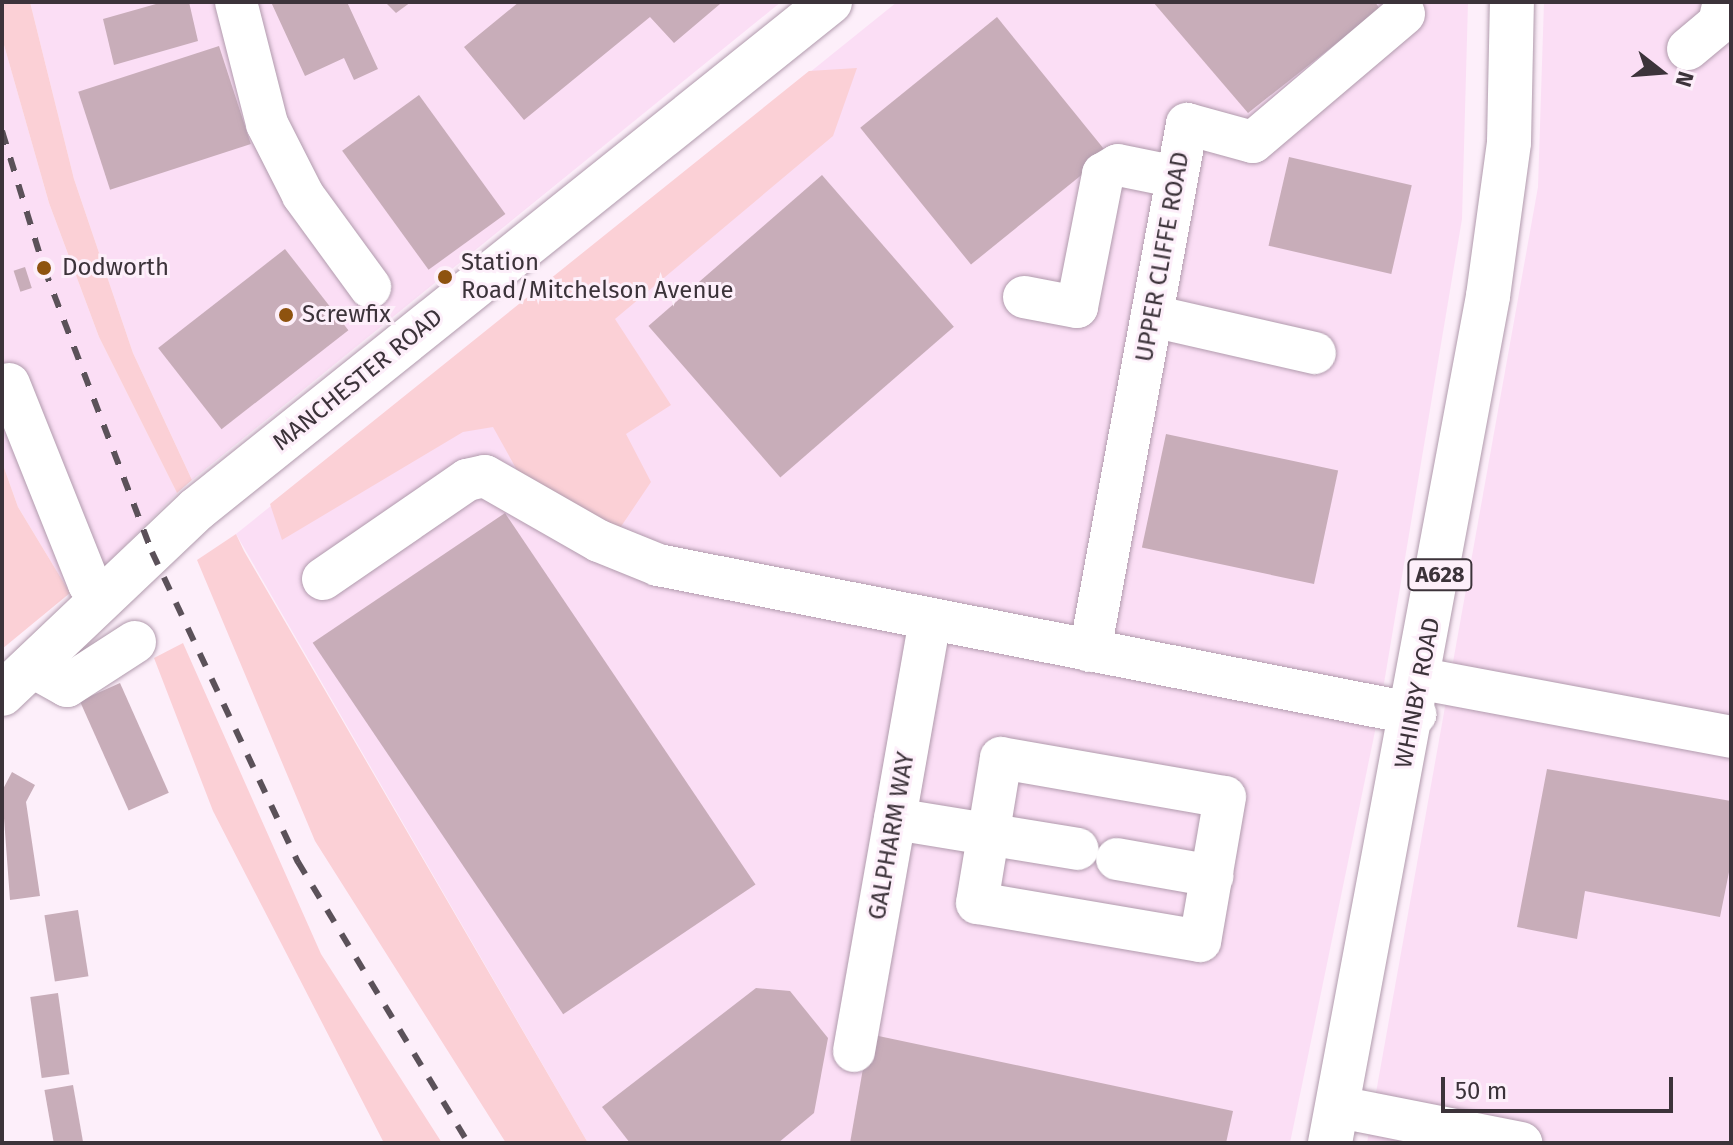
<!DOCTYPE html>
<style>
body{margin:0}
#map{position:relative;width:1733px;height:1145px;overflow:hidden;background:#fdeffa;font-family:"Fira Sans",sans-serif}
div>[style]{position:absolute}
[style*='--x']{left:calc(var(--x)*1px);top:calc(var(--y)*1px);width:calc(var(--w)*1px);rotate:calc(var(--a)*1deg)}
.built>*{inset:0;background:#fbdef5}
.green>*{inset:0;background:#fbd0d6}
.building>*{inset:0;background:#c8adb9;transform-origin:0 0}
.roads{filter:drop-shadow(0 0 2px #b19bad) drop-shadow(0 0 2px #b19bad)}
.minor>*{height:42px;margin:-21px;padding:0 21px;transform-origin:21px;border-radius:21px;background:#fff}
.major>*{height:44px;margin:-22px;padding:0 22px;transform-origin:22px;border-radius:22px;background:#fff}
.highway>*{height:44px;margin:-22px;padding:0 22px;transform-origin:22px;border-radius:22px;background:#fff}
.rail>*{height:6px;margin-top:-3px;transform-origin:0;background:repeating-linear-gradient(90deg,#5b5159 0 14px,transparent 0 28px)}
.dots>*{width:22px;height:22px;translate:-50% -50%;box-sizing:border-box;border:4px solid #fdeffa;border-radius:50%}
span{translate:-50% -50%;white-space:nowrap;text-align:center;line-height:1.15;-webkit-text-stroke:6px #fdeffa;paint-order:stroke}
.shield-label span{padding:2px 6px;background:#fdeffa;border:2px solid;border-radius:6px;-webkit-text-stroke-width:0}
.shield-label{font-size:22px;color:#3c333a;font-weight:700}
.street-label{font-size:24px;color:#3c333a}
.poi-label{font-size:24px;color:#3c333a}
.left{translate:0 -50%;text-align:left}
.frame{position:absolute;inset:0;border:4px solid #3c333a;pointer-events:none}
.north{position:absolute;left:1621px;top:32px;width:80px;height:80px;-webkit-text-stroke:6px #fdeffa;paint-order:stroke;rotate:107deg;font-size:22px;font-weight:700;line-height:32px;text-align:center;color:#3c333a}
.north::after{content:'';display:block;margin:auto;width:28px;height:36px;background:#3c333a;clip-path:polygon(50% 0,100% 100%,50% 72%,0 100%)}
.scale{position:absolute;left:1441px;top:1077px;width:232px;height:36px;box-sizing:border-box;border:4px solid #3c333a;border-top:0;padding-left:10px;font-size:24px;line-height:28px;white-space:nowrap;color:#3c333a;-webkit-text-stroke:6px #fdeffa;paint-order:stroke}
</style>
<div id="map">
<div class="built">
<div style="clip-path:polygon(30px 2px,781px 2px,192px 480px,133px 353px,74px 179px)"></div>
<div style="clip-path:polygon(897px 2px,1468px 2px,1462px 219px,1380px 707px,1290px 1143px,588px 1143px,236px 534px)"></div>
<div style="clip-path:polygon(1544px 2px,1731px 2px,1731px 1143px,1367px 1143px,1538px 187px)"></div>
<div style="clip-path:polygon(2px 38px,49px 203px,99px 337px,177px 493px,73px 598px,18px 507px,2px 462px)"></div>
</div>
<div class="green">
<div style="clip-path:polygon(2px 2px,30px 2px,74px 179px,133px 353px,192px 480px,177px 493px,99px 337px,49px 203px,2px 38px)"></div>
<div style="clip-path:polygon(857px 68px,833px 136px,615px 319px,671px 405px,626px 434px,651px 482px,616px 534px,537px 506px,493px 427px,463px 432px,282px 540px,270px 504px,809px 71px)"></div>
<div style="clip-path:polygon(2px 462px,18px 507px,70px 593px,2px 649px)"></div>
<div style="clip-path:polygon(236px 534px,244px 551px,588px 1143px,506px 1143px,315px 841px,197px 560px)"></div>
<div style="clip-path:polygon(183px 643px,321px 954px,442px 1143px,384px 1143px,213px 811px,154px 658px)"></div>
</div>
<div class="building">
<div style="clip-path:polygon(163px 2px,189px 2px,198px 41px,114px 65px,103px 19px)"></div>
<div style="clip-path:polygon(271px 2px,347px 2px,378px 69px,354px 80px,344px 58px,305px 76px)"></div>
<div style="clip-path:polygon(385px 2px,411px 2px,396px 13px)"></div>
<div style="clip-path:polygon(519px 2px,718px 2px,720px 4px,674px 43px,650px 17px,524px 120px,464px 47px)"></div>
<div style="clip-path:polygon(1153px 2px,1375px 2px,1380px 9px,1248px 113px)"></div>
<div style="left:997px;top:17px;width:176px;height:176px;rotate:51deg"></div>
<div style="left:219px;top:46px;width:103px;height:148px;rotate:72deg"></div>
<div style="left:419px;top:95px;width:147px;height:95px;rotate:54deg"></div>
<div style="left:1289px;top:157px;width:126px;height:91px;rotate:13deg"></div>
<div style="left:822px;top:175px;width:201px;height:230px;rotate:49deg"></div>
<div style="left:285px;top:249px;width:103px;height:161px;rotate:52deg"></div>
<div style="left:25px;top:267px;width:22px;height:12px;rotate:72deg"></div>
<div style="left:1166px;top:434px;width:176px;height:116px;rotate:12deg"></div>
<div style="left:505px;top:513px;width:448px;height:232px;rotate:56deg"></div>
<div style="left:120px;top:683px;width:120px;height:44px;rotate:66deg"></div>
<div style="clip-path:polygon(1547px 769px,1731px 801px,1731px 862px,1720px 917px,1585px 891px,1577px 939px,1517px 927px)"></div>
<div style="clip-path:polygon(12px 772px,35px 785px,26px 802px,40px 896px,10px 900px,2px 791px)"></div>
<div style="left:78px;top:910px;width:67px;height:34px;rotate:81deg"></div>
<div style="clip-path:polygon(756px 988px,790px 991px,828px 1038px,814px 1113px,778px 1143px,630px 1143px,602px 1107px)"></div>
<div style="left:58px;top:993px;width:82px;height:28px;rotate:82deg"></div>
<div style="clip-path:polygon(869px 1034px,1233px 1111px,1226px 1143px,850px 1143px)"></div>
<div style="left:73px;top:1085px;width:59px;height:29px;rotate:80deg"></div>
</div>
<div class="roads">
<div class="minor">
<div style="--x:236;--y:2;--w:126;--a:75.7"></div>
<div style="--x:267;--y:124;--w:80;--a:63.1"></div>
<div style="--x:303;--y:195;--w:114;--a:53.9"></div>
<div style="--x:1688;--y:49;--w:40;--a:-40"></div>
<div style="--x:1719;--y:23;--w:22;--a:-77"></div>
<div style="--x:1024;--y:297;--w:54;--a:10.7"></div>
<div style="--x:1077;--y:307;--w:136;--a:-78.9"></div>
<div style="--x:1103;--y:174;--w:17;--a:-31"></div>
<div style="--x:1118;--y:165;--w:60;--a:11.5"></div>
<div style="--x:1152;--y:316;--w:167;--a:12.8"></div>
<div style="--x:9;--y:384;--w:215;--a:68.2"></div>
<div style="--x:89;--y:584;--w:18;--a:45"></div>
<div style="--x:323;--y:579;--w:175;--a:-34.5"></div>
<div style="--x:467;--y:480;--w:18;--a:-13"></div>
<div style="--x:485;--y:476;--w:131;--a:29.7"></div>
<div style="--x:599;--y:541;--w:64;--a:22.1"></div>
<div style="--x:658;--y:565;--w:772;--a:11.14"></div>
<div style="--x:1090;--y:651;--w:536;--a:-79.57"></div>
<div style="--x:1187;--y:124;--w:68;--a:15.3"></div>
<div style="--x:1253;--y:142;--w:198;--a:-40.3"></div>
<div style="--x:31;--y:666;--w:41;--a:29.1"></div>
<div style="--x:67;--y:686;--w:81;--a:-32.9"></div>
<div style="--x:1422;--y:679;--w:314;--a:10.6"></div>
<div style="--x:1001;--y:758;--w:227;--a:9.9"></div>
<div style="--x:1225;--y:797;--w:146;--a:99.8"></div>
<div style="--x:1200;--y:941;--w:226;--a:-170.3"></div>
<div style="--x:977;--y:903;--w:147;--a:-80.6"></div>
<div style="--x:895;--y:819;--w:185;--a:9.3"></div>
<div style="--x:1117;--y:859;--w:97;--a:10.1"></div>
<div style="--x:854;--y:1051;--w:438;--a:-80"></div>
<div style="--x:1339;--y:1107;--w:186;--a:11.2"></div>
</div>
<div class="major">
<div style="--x:2;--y:694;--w:269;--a:-43.5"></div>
<div style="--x:197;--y:509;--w:811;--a:-38.69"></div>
</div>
<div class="highway">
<div style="--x:1330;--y:1143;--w:862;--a:-79.43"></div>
<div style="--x:1488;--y:296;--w:155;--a:-82.2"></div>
<div style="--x:1509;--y:142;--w:140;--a:-88.8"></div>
</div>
</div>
<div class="rail">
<div style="--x:2;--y:131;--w:143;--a:73"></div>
<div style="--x:44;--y:268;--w:304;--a:69.2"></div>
<div style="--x:152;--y:552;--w:343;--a:64.8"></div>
<div style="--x:298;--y:862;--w:328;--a:58.8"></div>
</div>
<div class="dots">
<div style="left:44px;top:268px;background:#8e530f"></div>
<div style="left:445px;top:277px;background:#8e530f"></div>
<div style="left:286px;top:315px;background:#8e530f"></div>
</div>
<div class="shield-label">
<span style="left:1440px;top:575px">A628</span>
</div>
<div class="street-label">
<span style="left:1163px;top:257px;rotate:-80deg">UPPER CLIFFE ROAD</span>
<span style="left:358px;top:380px;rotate:-39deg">MANCHESTER ROAD</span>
<span style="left:1418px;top:693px;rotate:-79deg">WHINBY ROAD</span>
<span style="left:892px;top:836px;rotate:-80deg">GALPHARM WAY</span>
</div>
<div class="poi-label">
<span class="left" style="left:461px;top:277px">Station<br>Road/Mitchelson Avenue</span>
<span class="left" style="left:62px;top:268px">Dodworth</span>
<span class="left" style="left:302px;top:315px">Screwfix</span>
</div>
<div class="frame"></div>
<div class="north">N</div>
<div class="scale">50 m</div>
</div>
